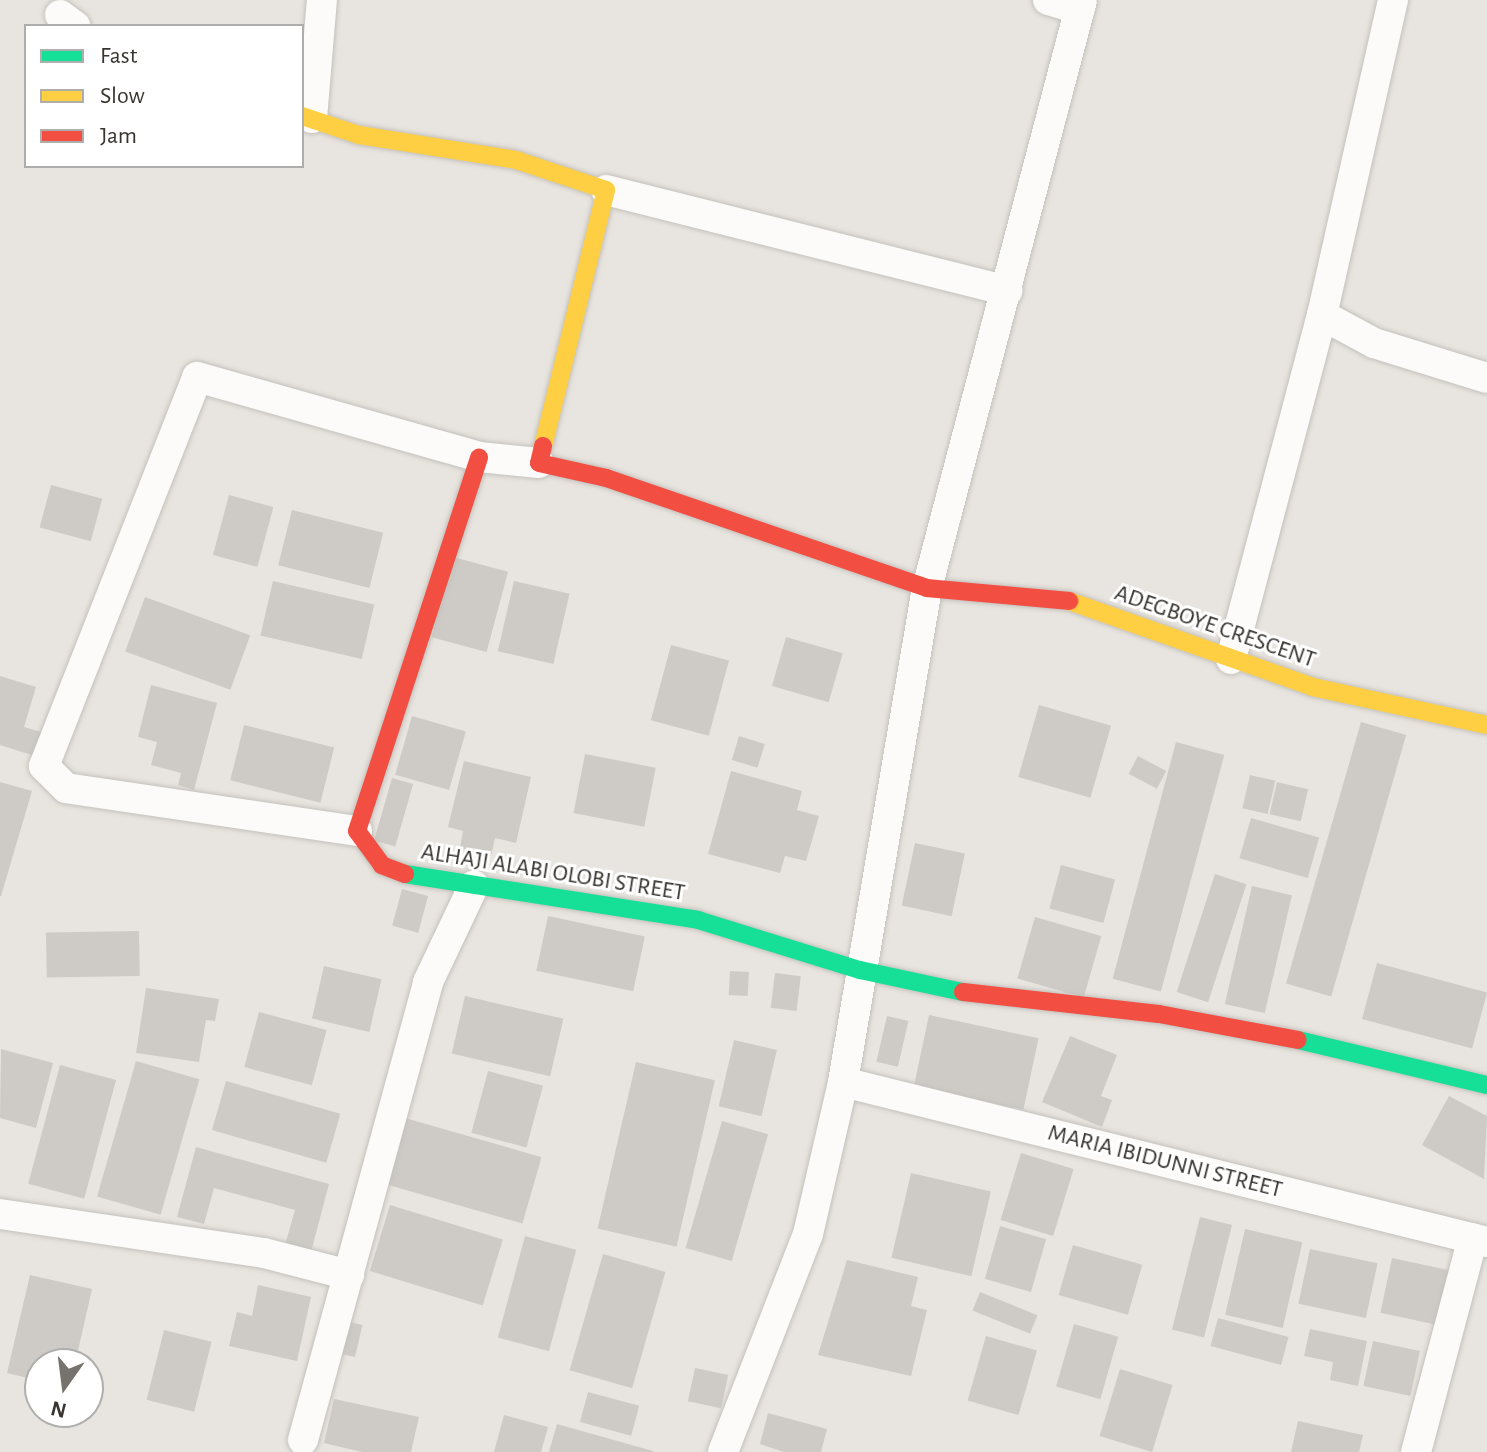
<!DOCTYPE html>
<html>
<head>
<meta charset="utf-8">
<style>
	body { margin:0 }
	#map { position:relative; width:1487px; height:1452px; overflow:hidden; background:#e8e4df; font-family:"Alegreya Sans",sans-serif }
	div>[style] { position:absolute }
	.building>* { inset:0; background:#cecbc7; transform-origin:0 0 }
	.roads { filter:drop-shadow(0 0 2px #c4c1bc) drop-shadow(0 0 2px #c4c1bc) }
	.street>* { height:30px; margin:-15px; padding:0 15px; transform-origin:15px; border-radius:15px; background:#fcfbfa }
	.fast>* { height:18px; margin:-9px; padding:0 9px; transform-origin:9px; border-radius:9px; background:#16e098 }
	.slow>* { height:18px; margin:-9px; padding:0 9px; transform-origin:9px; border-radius:9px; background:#ffcf43 }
	.jam>* { height:18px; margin:-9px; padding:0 9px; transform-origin:9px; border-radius:9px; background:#f24e42 }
	span { translate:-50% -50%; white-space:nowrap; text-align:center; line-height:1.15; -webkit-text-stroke:6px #fff; paint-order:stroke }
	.street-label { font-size:24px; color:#383531 }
	.legend { position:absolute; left:24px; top:24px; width:280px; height:144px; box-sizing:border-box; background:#fff; border:2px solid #afaead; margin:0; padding:10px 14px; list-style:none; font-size:24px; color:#383531 }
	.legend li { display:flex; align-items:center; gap:16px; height:40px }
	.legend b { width:40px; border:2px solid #afaead }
	.north { position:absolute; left:24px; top:1348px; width:80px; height:80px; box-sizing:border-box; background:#fff; border:2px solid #afaead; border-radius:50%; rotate:194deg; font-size:22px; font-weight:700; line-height:32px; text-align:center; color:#383531 }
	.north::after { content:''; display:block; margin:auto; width:28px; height:36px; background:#76726e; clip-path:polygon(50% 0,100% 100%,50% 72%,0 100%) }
</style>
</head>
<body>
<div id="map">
	<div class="building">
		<i style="left:51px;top:485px;width:53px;height:44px;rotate:15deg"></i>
		<i style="left:229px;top:495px;width:46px;height:62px;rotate:15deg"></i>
		<i style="left:292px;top:510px;width:94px;height:57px;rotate:14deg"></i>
		<i style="left:453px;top:557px;width:57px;height:83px;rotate:15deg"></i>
		<i style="left:273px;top:581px;width:104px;height:56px;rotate:13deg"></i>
		<i style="left:514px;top:581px;width:57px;height:72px;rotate:13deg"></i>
		<i style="left:145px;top:597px;width:112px;height:58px;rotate:20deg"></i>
		<i style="left:786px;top:637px;width:59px;height:51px;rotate:16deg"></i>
		<i style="left:671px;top:645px;width:60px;height:78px;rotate:15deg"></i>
		<i style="clip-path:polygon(0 676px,36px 687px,24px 727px,45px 733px,38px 757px,0 745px)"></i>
		<i style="clip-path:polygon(151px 685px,217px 703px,194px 790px,178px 785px,181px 773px,151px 765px,157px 742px,138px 737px)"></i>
		<i style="left:1039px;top:705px;width:75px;height:75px;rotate:16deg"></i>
		<i style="left:412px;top:716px;width:56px;height:61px;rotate:16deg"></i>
		<i style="left:1361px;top:722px;width:47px;height:272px;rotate:16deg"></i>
		<i style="left:244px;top:725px;width:93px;height:57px;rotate:14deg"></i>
		<i style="left:739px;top:736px;width:27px;height:25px;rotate:17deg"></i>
		<i style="left:1176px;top:742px;width:50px;height:245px;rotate:15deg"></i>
		<i style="left:585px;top:754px;width:72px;height:60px;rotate:11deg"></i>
		<i style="left:1138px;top:756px;width:32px;height:20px;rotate:28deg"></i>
		<i style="clip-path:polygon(464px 761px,531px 777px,516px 843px,495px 838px,491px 856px,460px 848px,463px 831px,448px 827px)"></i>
		<i style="clip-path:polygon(731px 771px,802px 791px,797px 810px,819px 816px,806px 861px,785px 856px,780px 873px,708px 854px)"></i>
		<i style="left:1250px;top:775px;width:26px;height:34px;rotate:13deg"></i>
		<i style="left:392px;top:778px;width:22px;height:65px;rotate:16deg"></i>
		<i style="clip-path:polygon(0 782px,32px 791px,1px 896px,0 896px)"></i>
		<i style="left:1277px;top:782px;width:32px;height:33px;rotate:13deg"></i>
		<i style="left:1251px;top:818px;width:71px;height:42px;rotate:16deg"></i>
		<i style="left:915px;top:843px;width:51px;height:64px;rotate:12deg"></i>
		<i style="left:1061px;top:865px;width:56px;height:45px;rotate:15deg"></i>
		<i style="left:1215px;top:874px;width:33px;height:124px;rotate:18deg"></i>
		<i style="left:1252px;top:886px;width:41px;height:121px;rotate:13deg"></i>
		<i style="left:402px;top:889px;width:27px;height:38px;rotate:15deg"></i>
		<i style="left:548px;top:916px;width:99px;height:56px;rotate:12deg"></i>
		<i style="left:1035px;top:917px;width:69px;height:64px;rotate:16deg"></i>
		<i style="left:139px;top:931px;width:45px;height:93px;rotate:89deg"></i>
		<i style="left:1377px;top:963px;width:114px;height:58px;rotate:15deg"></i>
		<i style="left:324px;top:966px;width:59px;height:54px;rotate:13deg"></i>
		<i style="left:730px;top:971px;width:19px;height:24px;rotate:3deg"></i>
		<i style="left:775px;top:973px;width:26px;height:35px;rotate:7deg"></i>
		<i style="clip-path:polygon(146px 988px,219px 999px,215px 1021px,206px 1020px,199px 1062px,136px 1053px)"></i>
		<i style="left:465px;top:996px;width:101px;height:59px;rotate:13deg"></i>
		<i style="left:259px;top:1012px;width:70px;height:57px;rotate:15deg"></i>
		<i style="left:929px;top:1015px;width:112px;height:73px;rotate:12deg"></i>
		<i style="left:887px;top:1016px;width:22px;height:47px;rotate:13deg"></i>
		<i style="clip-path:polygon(1070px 1036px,1117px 1055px,1101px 1096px,1112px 1100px,1102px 1127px,1042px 1102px)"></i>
		<i style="left:734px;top:1040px;width:44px;height:68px;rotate:13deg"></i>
		<i style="clip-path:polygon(1px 1049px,53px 1063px,36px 1128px,0 1118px)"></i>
		<i style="left:136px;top:1061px;width:66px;height:141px;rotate:16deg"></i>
		<i style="left:636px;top:1062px;width:81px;height:171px;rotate:13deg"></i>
		<i style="left:60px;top:1065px;width:58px;height:123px;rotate:15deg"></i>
		<i style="left:488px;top:1071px;width:57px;height:64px;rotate:15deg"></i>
		<i style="left:226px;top:1081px;width:119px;height:51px;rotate:16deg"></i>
		<i style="clip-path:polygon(1449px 1096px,1487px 1116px,1484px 1179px,1422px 1145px)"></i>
		<i style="left:405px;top:1118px;width:142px;height:69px;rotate:16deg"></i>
		<i style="left:722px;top:1121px;width:48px;height:132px;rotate:16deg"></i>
		<i style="clip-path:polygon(196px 1147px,329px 1184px,311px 1252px,285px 1245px,295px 1210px,214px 1188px,204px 1224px,177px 1217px)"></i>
		<i style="left:1021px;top:1153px;width:55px;height:70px;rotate:17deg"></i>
		<i style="left:911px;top:1173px;width:82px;height:87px;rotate:13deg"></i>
		<i style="left:390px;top:1205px;width:118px;height:69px;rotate:17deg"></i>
		<i style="left:1200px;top:1217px;width:33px;height:116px;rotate:14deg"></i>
		<i style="left:1000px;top:1226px;width:48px;height:55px;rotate:16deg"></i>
		<i style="left:1245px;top:1229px;width:59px;height:88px;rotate:13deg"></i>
		<i style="left:525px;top:1236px;width:53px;height:105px;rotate:15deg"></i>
		<i style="left:1073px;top:1245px;width:72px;height:52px;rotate:16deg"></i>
		<i style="left:1310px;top:1249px;width:69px;height:56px;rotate:12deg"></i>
		<i style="left:603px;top:1254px;width:65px;height:121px;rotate:16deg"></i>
		<i style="left:1392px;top:1258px;width:67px;height:56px;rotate:12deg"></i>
		<i style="clip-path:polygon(847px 1260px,918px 1277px,911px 1306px,927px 1310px,911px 1376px,818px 1355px)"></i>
		<i style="clip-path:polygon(30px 1275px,92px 1289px,75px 1364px,40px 1364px,40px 1381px,7px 1373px)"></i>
		<i style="clip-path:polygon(258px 1285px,311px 1297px,297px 1361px,229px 1346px,237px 1312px,252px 1316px)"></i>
		<i style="left:980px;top:1292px;width:62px;height:20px;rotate:22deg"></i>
		<i style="left:1218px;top:1318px;width:73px;height:29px;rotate:15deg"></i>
		<i style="left:341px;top:1320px;width:22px;height:33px;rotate:13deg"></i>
		<i style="left:1074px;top:1324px;width:46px;height:65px;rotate:16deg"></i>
		<i style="clip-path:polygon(1310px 1329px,1367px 1341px,1358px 1386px,1330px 1380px,1333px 1362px,1304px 1356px)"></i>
		<i style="left:164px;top:1330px;width:49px;height:72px;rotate:14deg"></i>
		<i style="left:986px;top:1336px;width:53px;height:67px;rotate:16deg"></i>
		<i style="left:1373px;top:1341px;width:48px;height:46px;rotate:12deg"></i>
		<i style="left:695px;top:1368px;width:34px;height:34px;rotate:12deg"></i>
		<i style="left:1120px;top:1369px;width:55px;height:70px;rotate:17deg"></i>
		<i style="left:588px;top:1392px;width:53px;height:31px;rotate:15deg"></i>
		<i style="clip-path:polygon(334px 1399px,419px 1417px,411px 1452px,362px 1452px,324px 1443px)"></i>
		<i style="clip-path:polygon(768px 1413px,827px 1429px,821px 1452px,784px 1452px,760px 1444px)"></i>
		<i style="clip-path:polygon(504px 1415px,548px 1427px,541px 1452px,494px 1452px)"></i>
		<i style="clip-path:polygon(1298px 1421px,1363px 1435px,1359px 1452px,1291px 1452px)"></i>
		<i style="clip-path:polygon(557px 1424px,653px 1451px,653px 1452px,549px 1452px)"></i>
	</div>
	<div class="roads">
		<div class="street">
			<i style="left:1048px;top:0;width:33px;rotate:16deg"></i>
			<i style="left:1393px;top:0;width:323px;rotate:102.7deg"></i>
			<i style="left:1322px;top:315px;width:59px;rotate:28.3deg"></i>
			<i style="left:1374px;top:343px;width:118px;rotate:17.2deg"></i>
			<i style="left:60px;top:15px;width:19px;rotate:36deg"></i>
			<i style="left:312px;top:118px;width:118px;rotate:-85.2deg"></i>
			<i style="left:606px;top:190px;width:414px;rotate:14.1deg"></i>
			<i style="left:1231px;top:659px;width:356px;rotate:-75.2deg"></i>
			<i style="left:357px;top:831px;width:294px;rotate:-171.6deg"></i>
			<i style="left:66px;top:788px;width:31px;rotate:-135deg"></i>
			<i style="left:44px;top:766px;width:418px;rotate:-68.5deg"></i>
			<i style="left:197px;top:377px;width:293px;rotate:15.8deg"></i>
			<i style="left:479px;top:457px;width:60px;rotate:5.7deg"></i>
			<i style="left:843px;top:1082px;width:664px;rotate:13.95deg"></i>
			<i style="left:0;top:1214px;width:267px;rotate:8.4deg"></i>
			<i style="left:264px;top:1253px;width:88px;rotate:14.5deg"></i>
			<i style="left:303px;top:1440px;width:475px;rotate:-74.7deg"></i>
			<i style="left:428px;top:982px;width:107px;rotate:-64.6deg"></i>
			<i style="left:723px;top:1452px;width:234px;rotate:-68.7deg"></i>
			<i style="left:808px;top:1234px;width:156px;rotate:-77deg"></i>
			<i style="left:843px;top:1082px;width:501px;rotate:-80.35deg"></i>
			<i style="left:927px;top:588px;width:608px;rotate:-75.23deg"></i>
			<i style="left:1416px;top:1452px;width:221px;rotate:-75.1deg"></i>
		</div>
		<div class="fast">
			<i style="left:405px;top:874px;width:297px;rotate:8.9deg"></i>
			<i style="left:698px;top:920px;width:170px;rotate:17.2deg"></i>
			<i style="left:860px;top:970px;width:105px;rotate:12.1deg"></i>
			<i style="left:1298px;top:1040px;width:194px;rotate:13.4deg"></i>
		</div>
		<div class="slow">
			<i style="left:302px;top:116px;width:60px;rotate:18.4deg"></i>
			<i style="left:359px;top:135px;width:159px;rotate:9deg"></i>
			<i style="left:516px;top:160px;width:95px;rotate:18.4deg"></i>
			<i style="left:606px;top:190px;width:264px;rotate:103.8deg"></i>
			<i style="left:1069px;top:601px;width:259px;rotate:19.4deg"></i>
			<i style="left:1313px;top:687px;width:178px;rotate:12.3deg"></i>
		</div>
		<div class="jam">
			<i style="left:543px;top:446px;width:17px;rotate:103deg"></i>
			<i style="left:539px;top:463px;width:69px;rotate:12.6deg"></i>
			<i style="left:606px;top:478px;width:339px;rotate:18.9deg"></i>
			<i style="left:927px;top:588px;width:143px;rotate:5.2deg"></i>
			<i style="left:405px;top:874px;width:25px;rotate:-159deg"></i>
			<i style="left:382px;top:865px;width:42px;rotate:-126.3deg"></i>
			<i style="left:357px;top:831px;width:393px;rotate:-71.9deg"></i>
			<i style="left:963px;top:992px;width:197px;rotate:6.4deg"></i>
			<i style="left:1159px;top:1014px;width:141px;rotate:10.6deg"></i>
		</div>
	</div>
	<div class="street-label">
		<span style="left:1215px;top:627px;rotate:19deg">ADEGBOYE CRESCENT</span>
		<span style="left:553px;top:873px;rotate:9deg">ALHAJI ALABI OLOBI STREET</span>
		<span style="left:1165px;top:1162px;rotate:14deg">MARIA IBIDUNNI STREET</span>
	</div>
	<ul class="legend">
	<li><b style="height:10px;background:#16e098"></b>Fast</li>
	<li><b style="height:10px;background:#ffcf43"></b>Slow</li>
	<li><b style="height:10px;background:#f24e42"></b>Jam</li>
	</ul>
	<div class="north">N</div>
</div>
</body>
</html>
